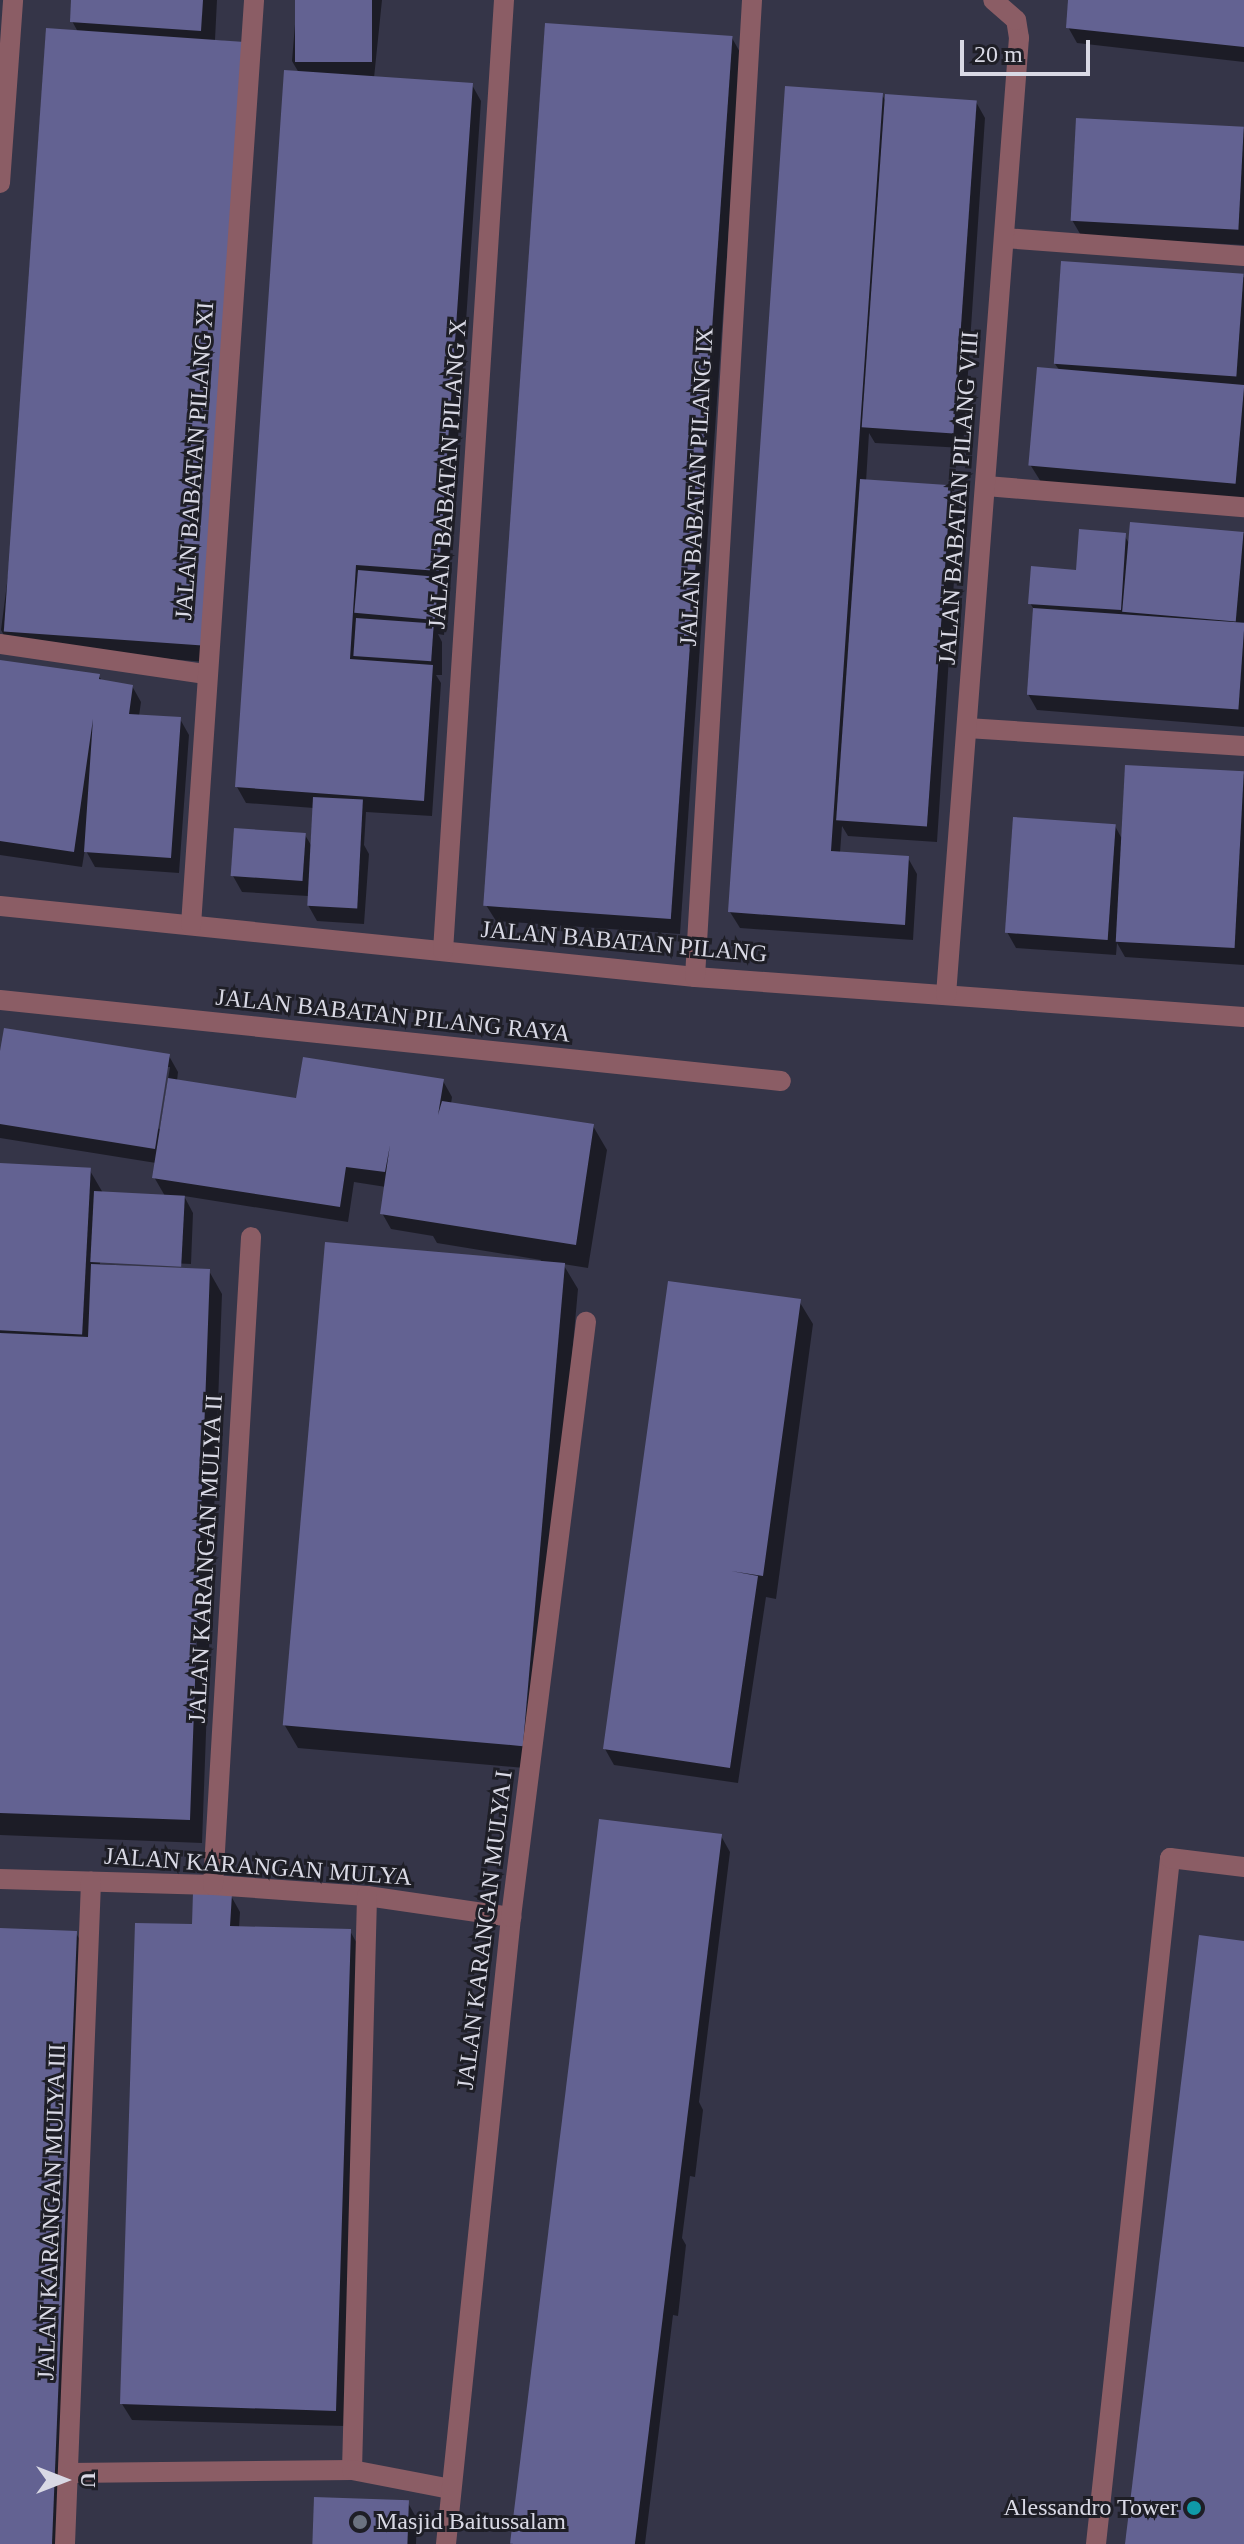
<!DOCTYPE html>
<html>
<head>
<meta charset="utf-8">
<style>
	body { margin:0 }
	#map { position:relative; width:1244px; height:2544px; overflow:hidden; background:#353548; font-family:Georgia,serif }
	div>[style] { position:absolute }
	.shadow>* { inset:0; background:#0007 }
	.building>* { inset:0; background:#636292; transform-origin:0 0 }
	.service>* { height:20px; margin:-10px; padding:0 10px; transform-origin:10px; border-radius:10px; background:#8b5d65 }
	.minor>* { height:20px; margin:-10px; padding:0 10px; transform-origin:10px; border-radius:10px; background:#8b5d65 }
	.dots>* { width:22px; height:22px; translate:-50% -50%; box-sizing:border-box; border:4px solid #1e1e26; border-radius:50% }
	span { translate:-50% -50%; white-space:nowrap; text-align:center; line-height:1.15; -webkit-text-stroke:6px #1e1e26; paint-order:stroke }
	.street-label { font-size:24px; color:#d9d9e5 }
	.poi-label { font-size:24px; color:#d9d9e5 }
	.right { translate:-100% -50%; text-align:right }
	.left { translate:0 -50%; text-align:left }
	.north { position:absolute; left:24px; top:2440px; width:80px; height:80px; -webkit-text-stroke:6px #1e1e26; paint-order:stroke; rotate:90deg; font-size:22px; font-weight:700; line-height:32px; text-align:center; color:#d9d9e5 }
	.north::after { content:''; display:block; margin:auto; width:28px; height:36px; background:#d9d9e5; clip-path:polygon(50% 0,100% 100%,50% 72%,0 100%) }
	.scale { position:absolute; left:960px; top:40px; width:130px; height:36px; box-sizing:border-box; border:4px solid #d9d9e5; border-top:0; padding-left:10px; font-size:24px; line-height:28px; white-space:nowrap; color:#d9d9e5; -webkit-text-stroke:6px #1e1e26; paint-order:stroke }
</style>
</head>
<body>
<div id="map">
	<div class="shadow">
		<i style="clip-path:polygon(73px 0,217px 0,215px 40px,244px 43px,206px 662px,10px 646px,1px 630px,78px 32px,72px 21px)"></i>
		<i style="clip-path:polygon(297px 0,382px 0,374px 78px,472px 85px,481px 101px,448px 586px,442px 586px,448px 595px,444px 635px,438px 634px,442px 642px,442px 675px,436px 675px,441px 683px,432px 816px,366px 812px,364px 845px,369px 854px,364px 924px,317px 921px,308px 905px,308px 896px,242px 892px,233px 876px,305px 835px,311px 845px,314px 808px,246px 803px,237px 787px,299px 73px,292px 61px)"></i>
		<i style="clip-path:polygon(1070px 0,1244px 0,1244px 62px,1077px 43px,1068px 27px)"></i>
		<i style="clip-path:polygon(732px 38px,741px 54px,680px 934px,496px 921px,486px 905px)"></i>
		<i style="clip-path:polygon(882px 95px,887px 103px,976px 102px,985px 118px,963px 448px,875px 443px,869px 433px,866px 482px,950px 488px,959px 504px,937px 842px,848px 836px,842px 826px,840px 853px,908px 858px,917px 874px,913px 940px,740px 928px,730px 912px)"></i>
		<i style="clip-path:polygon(1244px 129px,1244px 245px,1168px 241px,1086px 244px,1072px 220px)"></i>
		<i style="clip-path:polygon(1244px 277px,1244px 499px,1041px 482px,1031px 466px,1060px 371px,1055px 364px)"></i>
		<i style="clip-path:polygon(1244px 533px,1244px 727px,1037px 710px,1028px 694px,1035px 611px,1030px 603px,1078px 572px,1124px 535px,1130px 545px)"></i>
		<i style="clip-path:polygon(0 661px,99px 676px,102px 681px,132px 686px,141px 702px,139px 716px,180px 719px,189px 735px,179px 873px,95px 867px,85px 849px,82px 867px,0 855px)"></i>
		<i style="clip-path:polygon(1244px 774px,1244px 965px,1125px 957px,1117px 943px,1116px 955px,1016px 948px,1007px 932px,1115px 826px,1122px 839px)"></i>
		<i style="clip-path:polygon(evenodd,169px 1056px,178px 1072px,177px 1081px,298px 1100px,443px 1081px,452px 1097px,451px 1104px,593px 1126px,607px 1150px,588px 1268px,563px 1264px,578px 1289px,535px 1769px,298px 1748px,284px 1724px,541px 1260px,437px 1243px,433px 1236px,391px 1229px,382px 1213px,386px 1187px,354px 1182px,348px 1222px,184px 1196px,193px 1213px,191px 1264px,100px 1260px,100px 1264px,209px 1271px,222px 1294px,202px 1843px,0 1835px,0 1165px,89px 1169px,103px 1193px,165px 1196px,154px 1177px,156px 1163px,0 1138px,0 1064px,169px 1056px,166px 1067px,170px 1067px,160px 1129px,156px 1128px,166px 1067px)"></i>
		<i style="clip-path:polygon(799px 1301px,813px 1324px,776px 1599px,766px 1597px,738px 1783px,614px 1765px,605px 1749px)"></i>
		<i style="clip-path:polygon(721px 1836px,730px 1852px,699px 2102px,703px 2110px,695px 2177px,690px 2176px,682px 2238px,686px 2245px,678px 2316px,673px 2315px,645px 2544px,512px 2544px)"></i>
		<i style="clip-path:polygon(231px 1896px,240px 1912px,239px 1928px,350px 1931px,359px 1947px,344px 2426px,132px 2420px,122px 2404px,194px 1926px)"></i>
		<i style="clip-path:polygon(0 1930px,76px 1933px,85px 1949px,60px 2544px,0 2544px)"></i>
		<i style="clip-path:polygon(408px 2503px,417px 2519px,416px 2544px,314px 2544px)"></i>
	</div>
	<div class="building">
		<i style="clip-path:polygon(71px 0,203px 0,201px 31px,70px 22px)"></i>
		<i style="left:295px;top:0;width:77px;height:62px"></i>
		<i style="clip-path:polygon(1068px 0,1244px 0,1244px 47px,1066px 28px)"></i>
		<i style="left:545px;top:23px;width:188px;height:885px;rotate:4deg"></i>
		<i style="left:46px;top:28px;width:199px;height:605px;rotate:4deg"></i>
		<i style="clip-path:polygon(284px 70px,473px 83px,439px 571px,356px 565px,350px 659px,433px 665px,424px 801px,235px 787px)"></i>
		<i style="clip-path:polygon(785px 86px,883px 93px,831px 851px,909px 856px,905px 925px,728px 912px)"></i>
		<i style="left:885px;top:94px;width:92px;height:334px;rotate:4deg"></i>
		<i style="left:1076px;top:118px;width:168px;height:103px;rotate:3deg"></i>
		<i style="left:1061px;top:261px;width:183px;height:103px;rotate:4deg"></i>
		<i style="left:1037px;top:367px;width:208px;height:99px;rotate:5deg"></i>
		<i style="left:860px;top:479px;width:91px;height:342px;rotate:4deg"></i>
		<i style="left:1130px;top:522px;width:114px;height:90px;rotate:5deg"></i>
		<i style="clip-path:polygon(1079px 529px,1126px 533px,1121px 610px,1028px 604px,1031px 566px,1076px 570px)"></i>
		<i style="left:358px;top:570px;width:81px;height:43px;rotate:5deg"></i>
		<i style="left:1033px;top:608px;width:212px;height:87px;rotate:4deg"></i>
		<i style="left:356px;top:618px;width:78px;height:38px;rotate:4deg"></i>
		<i style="clip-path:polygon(0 660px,100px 674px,99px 679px,133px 685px,129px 714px,181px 717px,171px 858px,84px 852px,93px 719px,74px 852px,0 841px)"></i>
		<i style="left:1125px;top:765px;width:119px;height:177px;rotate:3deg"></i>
		<i style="left:313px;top:797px;width:50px;height:109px;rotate:3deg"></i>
		<i style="left:1013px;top:817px;width:103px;height:116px;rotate:4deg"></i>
		<i style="left:234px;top:828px;width:72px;height:48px;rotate:4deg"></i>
		<i style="clip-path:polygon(4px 1028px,170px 1054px,155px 1149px,0 1124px,0 1051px)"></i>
		<i style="clip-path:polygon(303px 1057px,444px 1079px,438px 1115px,442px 1101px,594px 1124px,576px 1245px,380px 1214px,390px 1145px,385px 1172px,346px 1167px,340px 1207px,152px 1178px,168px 1078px,296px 1098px)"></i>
		<i style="left:0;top:1163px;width:91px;height:167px;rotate:3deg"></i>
		<i style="left:94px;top:1191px;width:91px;height:71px;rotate:3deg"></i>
		<i style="left:325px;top:1242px;width:241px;height:485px;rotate:5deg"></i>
		<i style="clip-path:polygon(91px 1264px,210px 1269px,190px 1820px,0 1813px,0 1333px,88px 1337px)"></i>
		<i style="clip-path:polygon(668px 1281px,801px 1299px,763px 1576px,731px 1571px,758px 1576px,730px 1768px,603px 1749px)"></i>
		<i style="left:599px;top:1819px;width:124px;height:730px;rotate:7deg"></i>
		<i style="clip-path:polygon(193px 1892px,232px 1894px,230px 1926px,351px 1929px,336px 2411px,120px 2404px,135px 1923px,192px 1924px)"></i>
		<i style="clip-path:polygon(0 1928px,77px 1931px,52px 2544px,0 2544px)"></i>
		<i style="clip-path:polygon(1199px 1935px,1244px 1941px,1244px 2544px,1125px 2544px)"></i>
		<i style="left:314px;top:2497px;width:95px;height:47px;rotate:2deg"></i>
	</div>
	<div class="service">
		<i style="left:1096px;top:2544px;width:690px;rotate:-83.84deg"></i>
		<i style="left:1170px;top:1858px;width:75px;rotate:6.9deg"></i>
	</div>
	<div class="minor">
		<i style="left:0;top:183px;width:183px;rotate:-85.9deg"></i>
		<i style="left:1004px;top:238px;width:241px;rotate:4.3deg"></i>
		<i style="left:986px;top:486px;width:259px;rotate:4.7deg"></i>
		<i style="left:0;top:644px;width:208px;rotate:8.3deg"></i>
		<i style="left:967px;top:728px;width:278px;rotate:3.7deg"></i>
		<i style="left:0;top:906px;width:699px;rotate:5.83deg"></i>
		<i style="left:695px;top:977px;width:550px;rotate:4.17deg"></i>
		<i style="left:191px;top:925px;width:927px;rotate:-86.1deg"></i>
		<i style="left:443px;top:951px;width:953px;rotate:-86.33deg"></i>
		<i style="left:695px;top:977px;width:979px;rotate:-86.66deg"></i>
		<i style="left:946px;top:995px;width:960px;rotate:-85.64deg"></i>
		<i style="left:1019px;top:38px;width:18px;rotate:-99deg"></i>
		<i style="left:1016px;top:20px;width:30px;rotate:-139deg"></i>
		<i style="left:0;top:1000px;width:785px;rotate:5.92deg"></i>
		<i style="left:0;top:1879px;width:213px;rotate:1.6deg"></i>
		<i style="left:213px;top:1885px;width:154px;rotate:4.1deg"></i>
		<i style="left:367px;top:1896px;width:146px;rotate:8.3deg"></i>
		<i style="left:213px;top:1885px;width:649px;rotate:-86.64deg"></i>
		<i style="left:352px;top:2470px;width:574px;rotate:-88.5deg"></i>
		<i style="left:68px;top:2473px;width:284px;rotate:-0.6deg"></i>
		<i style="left:352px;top:2470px;width:101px;rotate:10.9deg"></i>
		<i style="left:65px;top:2544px;width:663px;rotate:-87.75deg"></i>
		<i style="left:446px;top:2544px;width:630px;rotate:-84.08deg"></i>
		<i style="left:511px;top:1917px;width:600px;rotate:-82.82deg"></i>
	</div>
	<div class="dots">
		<i style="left:1194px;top:2508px;background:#0f9aa8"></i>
		<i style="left:360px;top:2522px;background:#6b7280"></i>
	</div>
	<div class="street-label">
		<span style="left:195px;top:461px;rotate:-86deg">JALAN BABATAN PILANG XI</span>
		<span style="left:448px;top:474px;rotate:-86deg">JALAN BABATAN PILANG X</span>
		<span style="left:697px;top:487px;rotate:-87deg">JALAN BABATAN PILANG IX</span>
		<span style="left:959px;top:498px;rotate:-86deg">JALAN BABATAN PILANG VIII</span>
		<span style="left:624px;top:942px;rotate:5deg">JALAN BABATAN PILANG</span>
		<span style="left:393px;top:1016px;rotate:6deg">JALAN BABATAN PILANG RAYA</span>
		<span style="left:206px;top:1559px;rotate:-87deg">JALAN KARANGAN MULYA II</span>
		<span style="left:258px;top:1867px;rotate:4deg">JALAN KARANGAN MULYA</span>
		<span style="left:485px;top:1930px;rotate:-83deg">JALAN KARANGAN MULYA I</span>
		<span style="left:52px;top:2212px;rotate:-88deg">JALAN KARANGAN MULYA III</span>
	</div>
	<div class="poi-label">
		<span class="right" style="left:1178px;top:2508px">Alessandro Tower</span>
		<span class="left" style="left:376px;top:2522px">Masjid Baitussalam</span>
	</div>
	<div class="north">U</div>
	<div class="scale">20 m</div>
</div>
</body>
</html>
